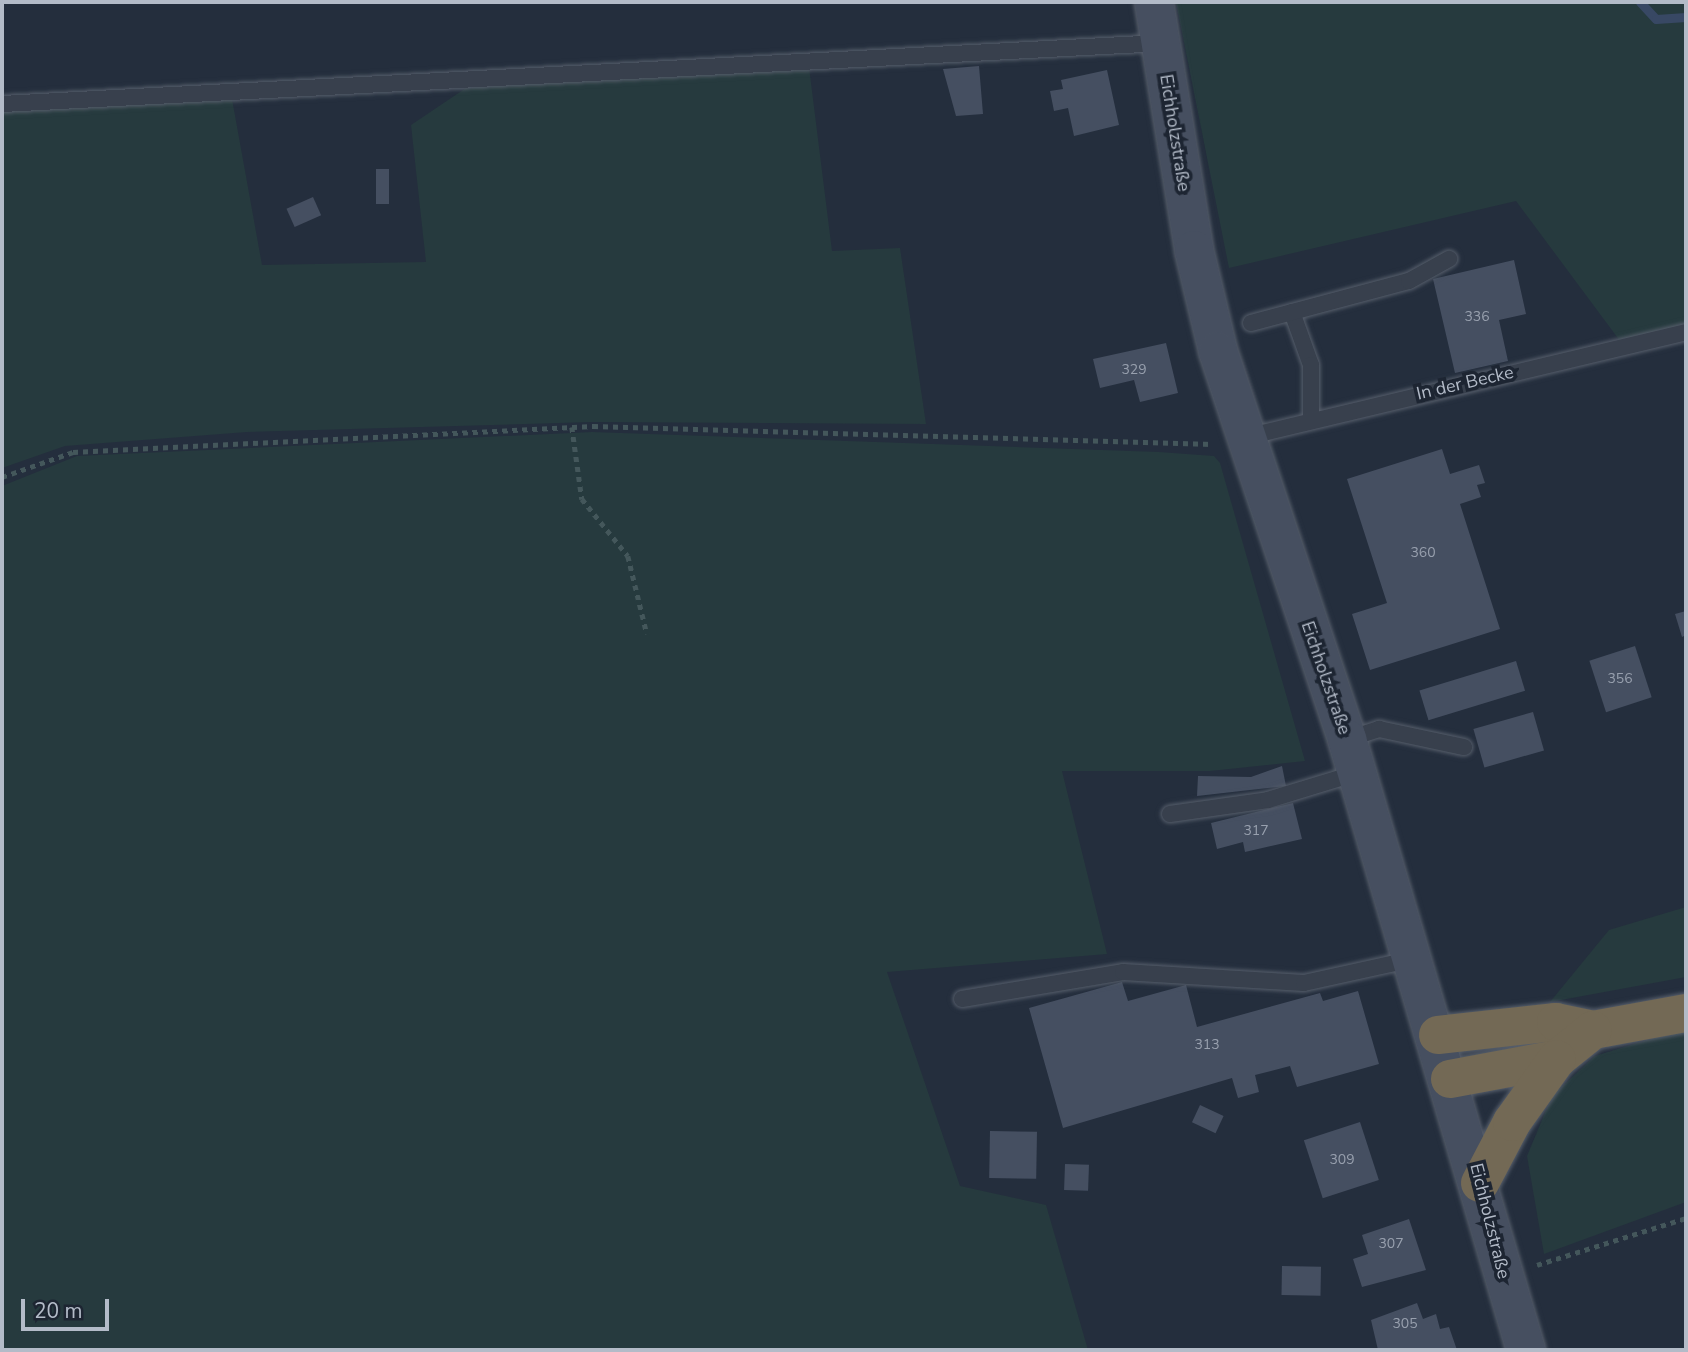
<!DOCTYPE html>
<html>
<head>
<meta charset="utf-8">
<style>
	body { margin:0 }
	#map { position:relative; width:1688px; height:1352px; overflow:hidden; background:#242e3d; font-family:"Nunito Sans",sans-serif }
	div>[style] { position:absolute }
	.green>* { inset:0; background:#263a3e }
	.stream>* { height:9px; margin:-4.5px; padding:0 4.5px; transform-origin:4.5px; border-radius:4.5px; background:#384864 }
	.building>* { inset:0; background:#454f61; transform-origin:0 0 }
	.path>* { height:4.5px; margin-top:-2.25px; transform-origin:0; background:repeating-linear-gradient(90deg,#44575b 0 5px,transparent 0 10px) }
	.roads { filter:drop-shadow(0 0 2px #565e6b) drop-shadow(0 0 2px #565e6b) }
	.lane>* { height:16px; margin:-8px; padding:0 8px; transform-origin:8px; border-radius:8px; background:#38404d }
	.secondary>* { height:38px; margin:-19px; padding:0 19px; transform-origin:19px; border-radius:19px; background:#464f60 }
	.highway>* { height:38px; margin:-19px; padding:0 19px; transform-origin:19px; border-radius:19px; background:#736955 }
	span { translate:-50% -50%; white-space:nowrap; text-align:center; line-height:1.15; -webkit-text-stroke:7px #1d2532; paint-order:stroke }
	.number-label { font-size:14px; color:#98a0ae }
	.number-label span { -webkit-text-stroke-width:0 }
	.street-label { font-size:18px; color:#b3bbc8 }
	.frame { position:absolute; inset:0; border:4px solid #b3bbc8; pointer-events:none }
	.scale { position:absolute; left:21px; top:1299px; width:88px; height:32px; box-sizing:border-box; border:4px solid #b3bbc8; border-top:0; padding-left:9px; font-size:21px; line-height:24px; white-space:nowrap; color:#b3bbc8; -webkit-text-stroke:5px #1d2532; paint-order:stroke }
</style>
</head>
<body>
<div id="map">
	<div class="green">
		<i style="clip-path:polygon(1176px 2px,1686px 2px,1686px 327px,1620px 341px,1516px 201px,1229px 268px)"></i>
		<i style="clip-path:polygon(809px 67px,832px 251px,900px 248px,926px 424px,592px 422px,247px 432px,65px 446px,2px 468px,2px 111px,232px 99px,262px 265px,426px 262px,411px 125px,466px 88px)"></i>
		<i style="clip-path:polygon(592px 432px,1159px 452px,1214px 456px,1220px 463px,1305px 761px,1210px 771px,1062px 771px,1107px 954px,887px 972px,960px 1186px,1046px 1205px,1088px 1350px,2px 1350px,2px 486px,77px 456px)"></i>
		<i style="clip-path:polygon(1686px 907px,1686px 977px,1550px 1002px,1609px 930px)"></i>
		<i style="clip-path:polygon(1686px 1028px,1686px 1202px,1544px 1254px,1527px 1156px,1552px 1096px,1595px 1056px)"></i>
	</div>
	<div class="stream">
		<i style="left:1640px;top:2px;width:23px;rotate:47deg"></i>
		<i style="left:1656px;top:19px;width:30px;rotate:-4deg"></i>
	</div>
	<div class="building">
		<i style="clip-path:polygon(979px 66px,983px 114px,956px 116px,943px 69px)"></i>
		<i style="clip-path:polygon(1107px 70px,1119px 125px,1074px 136px,1068px 108px,1054px 111px,1050px 91px,1063px 89px,1061px 80px)"></i>
		<i style="left:376px;top:169px;width:13px;height:35px"></i>
		<i style="left:313px;top:197px;width:20px;height:29px;rotate:66deg"></i>
		<i style="clip-path:polygon(1514px 260px,1526px 314px,1499px 320px,1508px 361px,1455px 373px,1433px 279px)"></i>
		<i style="clip-path:polygon(1166px 343px,1178px 393px,1140px 402px,1134px 380px,1100px 388px,1093px 359px)"></i>
		<i style="clip-path:polygon(1442px 449px,1450px 474px,1479px 465px,1485px 483px,1477px 485px,1481px 497px,1460px 504px,1500px 629px,1370px 670px,1352px 614px,1387px 603px,1347px 479px)"></i>
		<i style="clip-path:polygon(1686px 611px,1686px 635px,1682px 637px,1675px 614px)"></i>
		<i style="left:1635px;top:646px;width:54px;height:48px;rotate:72deg"></i>
		<i style="left:1516px;top:661px;width:31px;height:101px;rotate:73deg"></i>
		<i style="left:1533px;top:712px;width:40px;height:62px;rotate:74deg"></i>
		<i style="clip-path:polygon(1282px 766px,1286px 786px,1197px 796px,1198px 776px,1251px 777px)"></i>
		<i style="clip-path:polygon(1293px 803px,1302px 839px,1245px 852px,1243px 842px,1217px 849px,1211px 823px)"></i>
		<i style="clip-path:polygon(1122px 982px,1128px 1001px,1186px 985px,1197px 1027px,1320px 993px,1323px 1001px,1358px 991px,1379px 1064px,1297px 1087px,1290px 1066px,1255px 1075px,1259px 1092px,1238px 1098px,1232px 1078px,1063px 1128px,1029px 1008px)"></i>
		<i style="left:1200px;top:1105px;width:26px;height:19px;rotate:25deg"></i>
		<i style="left:1360px;top:1122px;width:61px;height:59px;rotate:72deg"></i>
		<i style="left:990px;top:1131px;width:47px;height:47px;rotate:1deg"></i>
		<i style="left:1065px;top:1164px;width:24px;height:26px;rotate:2deg"></i>
		<i style="clip-path:polygon(1409px 1219px,1426px 1270px,1362px 1287px,1353px 1259px,1368px 1254px,1362px 1235px)"></i>
		<i style="left:1282px;top:1266px;width:39px;height:29px;rotate:1deg"></i>
		<i style="clip-path:polygon(1417px 1303px,1423px 1319px,1436px 1314px,1440px 1329px,1449px 1327px,1457px 1350px,1378px 1350px,1371px 1320px)"></i>
	</div>
	<div class="path">
		<i style="left:572px;top:427px;width:73px;rotate:82.1deg"></i>
		<i style="left:582px;top:499px;width:73px;rotate:51.1deg"></i>
		<i style="left:628px;top:556px;width:80px;rotate:76.3deg"></i>
		<i style="left:2px;top:477px;width:75px;rotate:-19.4deg"></i>
		<i style="left:73px;top:452px;width:521px;rotate:-2.86deg"></i>
		<i style="left:593px;top:426px;width:620px;rotate:1.66deg"></i>
		<i style="left:1537px;top:1265px;width:156px;rotate:-17.5deg"></i>
	</div>
	<div class="roads">
		<div class="lane">
			<i style="left:2px;top:104px;width:1161px;rotate:-3.01deg"></i>
			<i style="left:1292px;top:312px;width:56px;rotate:70.3deg"></i>
			<i style="left:1311px;top:365px;width:54px;rotate:90deg"></i>
			<i style="left:1251px;top:323px;width:163px;rotate:-14.9deg"></i>
			<i style="left:1409px;top:281px;width:46px;rotate:-28.8deg"></i>
			<i style="left:1246px;top:437px;width:452px;rotate:-13.4deg"></i>
			<i style="left:1348px;top:739px;width:33px;rotate:-18deg"></i>
			<i style="left:1379px;top:729px;width:87px;rotate:12deg"></i>
			<i style="left:1170px;top:814px;width:99px;rotate:-8.1deg"></i>
			<i style="left:1268px;top:800px;width:93px;rotate:-16.9deg"></i>
			<i style="left:962px;top:999px;width:163px;rotate:-9.5deg"></i>
			<i style="left:1123px;top:972px;width:181px;rotate:3.5deg"></i>
			<i style="left:1304px;top:983px;width:112px;rotate:-12.4deg"></i>
		</div>
		<div class="secondary">
			<i style="left:1154px;top:2px;width:251px;rotate:80.8deg"></i>
			<i style="left:1194px;top:250px;width:104px;rotate:76.6deg"></i>
			<i style="left:1218px;top:351px;width:409px;rotate:71.6deg"></i>
			<i style="left:1347px;top:739px;width:637px;rotate:73.67deg"></i>
		</div>
		<div class="highway">
			<i style="left:1438px;top:1035px;width:119px;rotate:-6.3deg"></i>
			<i style="left:1556px;top:1022px;width:38px;rotate:12deg"></i>
			<i style="left:1593px;top:1030px;width:95px;rotate:-10.4deg"></i>
			<i style="left:1450px;top:1079px;width:109px;rotate:-10.6deg"></i>
			<i style="left:1557px;top:1059px;width:46px;rotate:-38.9deg"></i>
			<i style="left:1480px;top:1183px;width:69px;rotate:-62.3deg"></i>
			<i style="left:1512px;top:1122px;width:77px;rotate:-54.5deg"></i>
		</div>
	</div>
	<div class="number-label">
		<span style="left:1477px;top:317px">336</span>
		<span style="left:1134px;top:370px">329</span>
		<span style="left:1423px;top:553px">360</span>
		<span style="left:1620px;top:679px">356</span>
		<span style="left:1256px;top:831px">317</span>
		<span style="left:1207px;top:1045px">313</span>
		<span style="left:1342px;top:1160px">309</span>
		<span style="left:1391px;top:1244px">307</span>
		<span style="left:1405px;top:1324px">305</span>
	</div>
	<div class="street-label">
		<span style="left:1175px;top:133px;rotate:81deg">Eichholzstraße</span>
		<span style="left:1465px;top:383px;rotate:-13deg">In der Becke</span>
		<span style="left:1326px;top:678px;rotate:71deg">Eichholzstraße</span>
		<span style="left:1490px;top:1221px;rotate:76deg">Eichholzstraße</span>
	</div>
	<div class="frame"></div>
	<div class="scale">20 m</div>
</div>
</body>
</html>
